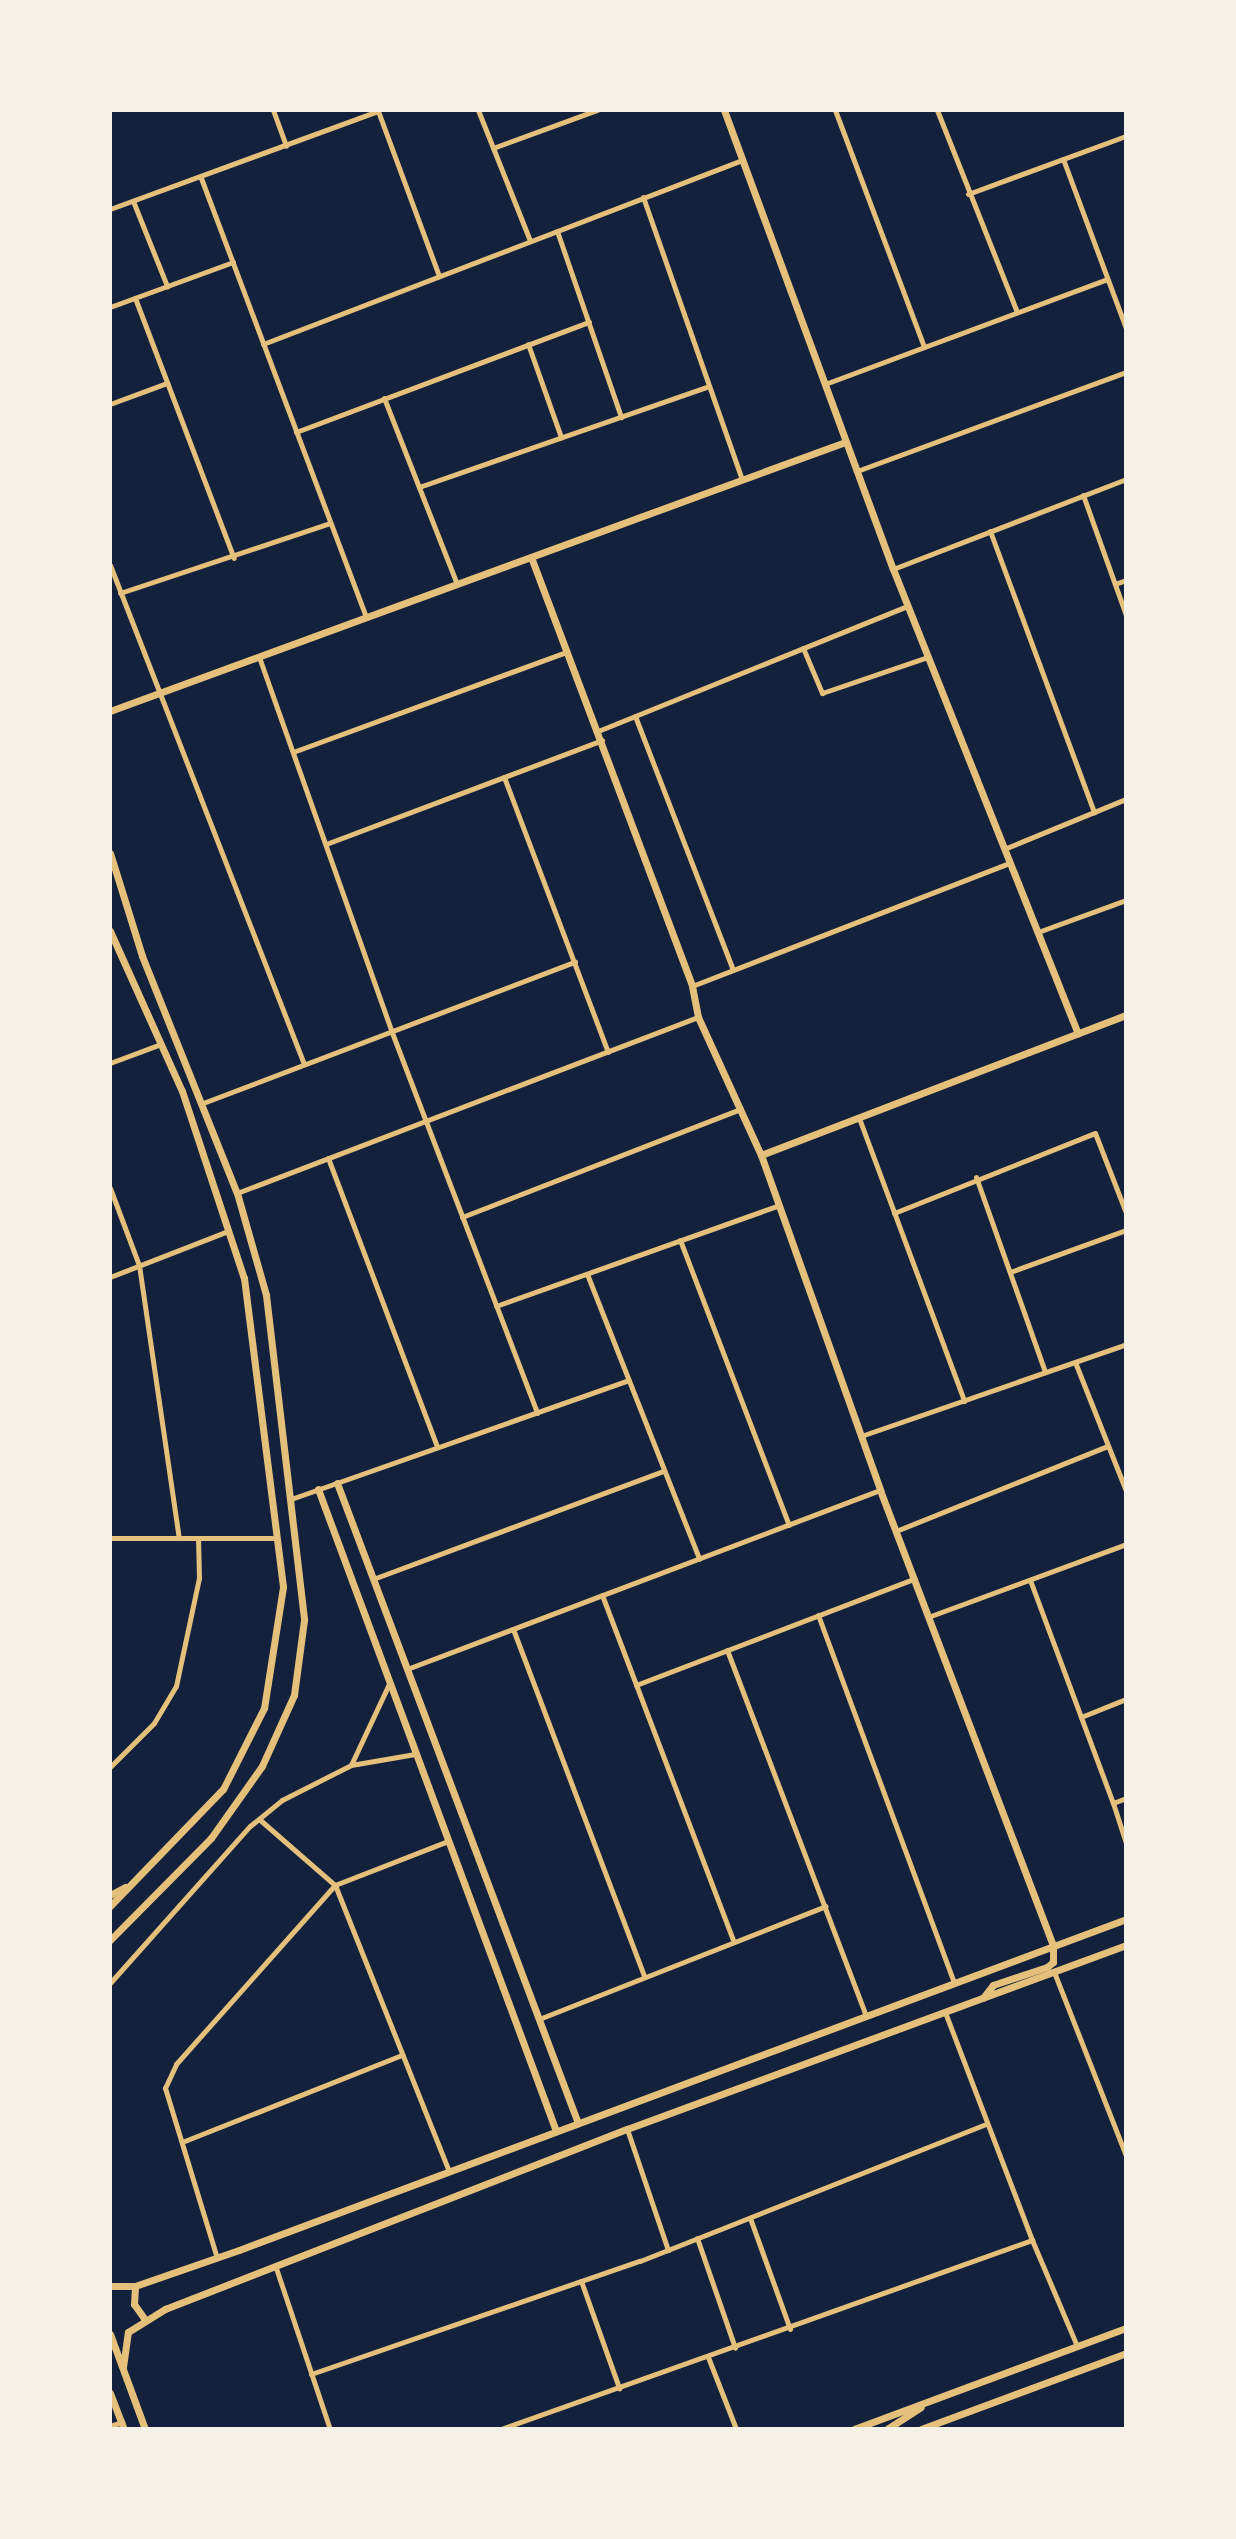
<!DOCTYPE html>
<html>
<head>
<meta charset="utf-8">
<style>
	body { margin:0 }
	#map { position:relative; width:1236px; height:2539px; overflow:hidden; background:#14213d; font-family:Mulish,sans-serif }
	div>[style] { position:absolute }
	.minor>* { height:5px; margin:-2.5px; padding:0 2.5px; transform-origin:2.5px; border-radius:2.5px; background:#e5c07b }
	.tertiary>* { height:7px; margin:-3.5px; padding:0 3.5px; transform-origin:3.5px; border-radius:3.5px; background:#e5c07b }
	.secondary>* { height:7px; margin:-3.5px; padding:0 3.5px; transform-origin:3.5px; border-radius:3.5px; background:#e5c07b }
	span { translate:-50% -50%; white-space:nowrap; text-align:center; line-height:1.15; -webkit-text-stroke:8px #f6f1e7; paint-order:stroke }
	.frame { position:absolute; inset:0; border:112px solid #f6f1e7; pointer-events:none }
</style>
</head>
<body>
<div id="map">
	<div class="minor">
		<i style="left:273px;top:110px;width:38px;rotate:70deg"></i>
		<i style="left:478px;top:110px;width:141px;rotate:68.3deg"></i>
		<i style="left:835px;top:110px;width:253px;rotate:69.4deg"></i>
		<i style="left:937px;top:110px;width:217px;rotate:68.4deg"></i>
		<i style="left:378px;top:111px;width:176px;rotate:69.7deg"></i>
		<i style="left:493px;top:148px;width:111px;rotate:-20.1deg"></i>
		<i style="left:1063px;top:159px;width:180px;rotate:69.6deg"></i>
		<i style="left:201px;top:178px;width:470px;rotate:69.4deg"></i>
		<i style="left:968px;top:194px;width:168px;rotate:-20.2deg"></i>
		<i style="left:643px;top:197px;width:299px;rotate:70.7deg"></i>
		<i style="left:133px;top:201px;width:92px;rotate:68.2deg"></i>
		<i style="left:110px;top:209px;width:285px;rotate:-20.1deg"></i>
		<i style="left:557px;top:231px;width:197px;rotate:71deg"></i>
		<i style="left:135px;top:298px;width:278px;rotate:69.2deg"></i>
		<i style="left:110px;top:307px;width:131px;rotate:-20.1deg"></i>
		<i style="left:263px;top:344px;width:513px;rotate:-21.01deg"></i>
		<i style="left:528px;top:344px;width:99px;rotate:70.5deg"></i>
		<i style="left:825px;top:384px;width:301px;rotate:-20.4deg"></i>
		<i style="left:384px;top:398px;width:200px;rotate:68.6deg"></i>
		<i style="left:110px;top:404px;width:61px;rotate:-20.2deg"></i>
		<i style="left:296px;top:432px;width:313px;rotate:-20.6deg"></i>
		<i style="left:857px;top:471px;width:287px;rotate:-20.2deg"></i>
		<i style="left:419px;top:487px;width:304px;rotate:-19.2deg"></i>
		<i style="left:1083px;top:495px;width:127px;rotate:70.3deg"></i>
		<i style="left:990px;top:531px;width:300px;rotate:69.7deg"></i>
		<i style="left:110px;top:565px;width:535px;rotate:68.76deg"></i>
		<i style="left:893px;top:569px;width:250px;rotate:-21.1deg"></i>
		<i style="left:1115px;top:584px;width:12px;rotate:-20deg"></i>
		<i style="left:120px;top:593px;width:221px;rotate:-18.4deg"></i>
		<i style="left:803px;top:648px;width:49px;rotate:67.1deg"></i>
		<i style="left:822px;top:693px;width:112px;rotate:-18.8deg"></i>
		<i style="left:259px;top:657px;width:396px;rotate:70.5deg"></i>
		<i style="left:391px;top:1030px;width:410px;rotate:69.1deg"></i>
		<i style="left:635px;top:716px;width:272px;rotate:68.9deg"></i>
		<i style="left:598px;top:731px;width:334px;rotate:-22deg"></i>
		<i style="left:293px;top:752px;width:292px;rotate:-20.1deg"></i>
		<i style="left:504px;top:777px;width:294px;rotate:69.3deg"></i>
		<i style="left:326px;top:844px;width:295px;rotate:-20.6deg"></i>
		<i style="left:1004px;top:849px;width:132px;rotate:-22.3deg"></i>
		<i style="left:1038px;top:932px;width:94px;rotate:-20deg"></i>
		<i style="left:692px;top:986px;width:340px;rotate:-21.2deg"></i>
		<i style="left:110px;top:1063px;width:54px;rotate:-20.4deg"></i>
		<i style="left:203px;top:1103px;width:398px;rotate:-20.8deg"></i>
		<i style="left:859px;top:1118px;width:302px;rotate:69.6deg"></i>
		<i style="left:328px;top:1158px;width:309px;rotate:69.3deg"></i>
		<i style="left:976px;top:1177px;width:207px;rotate:70.5deg"></i>
		<i style="left:110px;top:1188px;width:82px;rotate:69.4deg"></i>
		<i style="left:139px;top:1265px;width:276px;rotate:81.7deg"></i>
		<i style="left:237px;top:1193px;width:493px;rotate:-20.9deg"></i>
		<i style="left:894px;top:1213px;width:216px;rotate:-21.7deg"></i>
		<i style="left:1095px;top:1133px;width:86px;rotate:68.8deg"></i>
		<i style="left:462px;top:1217px;width:299px;rotate:-21.2deg"></i>
		<i style="left:680px;top:1240px;width:305px;rotate:69.1deg"></i>
		<i style="left:1010px;top:1272px;width:123px;rotate:-19.9deg"></i>
		<i style="left:587px;top:1274px;width:306px;rotate:68.5deg"></i>
		<i style="left:110px;top:1277px;width:127px;rotate:-21.3deg"></i>
		<i style="left:496px;top:1306px;width:300px;rotate:-19.6deg"></i>
		<i style="left:1075px;top:1362px;width:139px;rotate:68.4deg"></i>
		<i style="left:861px;top:1436px;width:281px;rotate:-19.1deg"></i>
		<i style="left:291px;top:1499px;width:358px;rotate:-19.4deg"></i>
		<i style="left:896px;top:1531px;width:227px;rotate:-21.9deg"></i>
		<i style="left:110px;top:1538px;width:167px"></i>
		<i style="left:373px;top:1579px;width:310px;rotate:-20.4deg"></i>
		<i style="left:1030px;top:1580px;width:238px;rotate:69.6deg"></i>
		<i style="left:1113px;top:1803px;width:14px;rotate:-21deg"></i>
		<i style="left:602px;top:1595px;width:368px;rotate:69.2deg"></i>
		<i style="left:818px;top:1615px;width:392px;rotate:69.7deg"></i>
		<i style="left:928px;top:1617px;width:211px;rotate:-20.2deg"></i>
		<i style="left:513px;top:1629px;width:371px;rotate:69.3deg"></i>
		<i style="left:727px;top:1650px;width:392px;rotate:69.2deg"></i>
		<i style="left:407px;top:1669px;width:506px;rotate:-20.73deg"></i>
		<i style="left:636px;top:1685px;width:298px;rotate:-20.9deg"></i>
		<i style="left:1081px;top:1717px;width:48px;rotate:-21.8deg"></i>
		<i style="left:351px;top:1765px;width:89px;rotate:-64.9deg"></i>
		<i style="left:110px;top:1767px;width:62px;rotate:-45deg"></i>
		<i style="left:154px;top:1723px;width:43px;rotate:-59.3deg"></i>
		<i style="left:176px;top:1686px;width:110px;rotate:-78deg"></i>
		<i style="left:199px;top:1578px;width:40px;rotate:-91.4deg"></i>
		<i style="left:1113px;top:1803px;width:42px;rotate:72deg"></i>
		<i style="left:259px;top:1819px;width:101px;rotate:41deg"></i>
		<i style="left:335px;top:1885px;width:308px;rotate:68.3deg"></i>
		<i style="left:1054px;top:1972px;width:198px;rotate:68.6deg"></i>
		<i style="left:110px;top:1983px;width:210px;rotate:-48.3deg"></i>
		<i style="left:250px;top:1826px;width:41px;rotate:-39.1deg"></i>
		<i style="left:282px;top:1800px;width:77px;rotate:-26.9deg"></i>
		<i style="left:351px;top:1765px;width:65px;rotate:-9.8deg"></i>
		<i style="left:539px;top:2019px;width:308px;rotate:-21.5deg"></i>
		<i style="left:627px;top:2129px;width:128px;rotate:71.3deg"></i>
		<i style="left:182px;top:2142px;width:237px;rotate:-21.6deg"></i>
		<i style="left:750px;top:2218px;width:118px;rotate:70.2deg"></i>
		<i style="left:697px;top:2238px;width:116px;rotate:70.9deg"></i>
		<i style="left:1032px;top:2240px;width:115px;rotate:67deg"></i>
		<i style="left:217px;top:2258px;width:178px;rotate:-107deg"></i>
		<i style="left:165px;top:2088px;width:26px;rotate:-65deg"></i>
		<i style="left:176px;top:2064px;width:239px;rotate:-48.4deg"></i>
		<i style="left:335px;top:1885px;width:121px;rotate:-21.3deg"></i>
		<i style="left:276px;top:2268px;width:170px;rotate:71.5deg"></i>
		<i style="left:581px;top:2281px;width:114px;rotate:70.4deg"></i>
		<i style="left:708px;top:2357px;width:77px;rotate:68.7deg"></i>
		<i style="left:311px;top:2374px;width:348px;rotate:-19deg"></i>
		<i style="left:640px;top:2261px;width:370px;rotate:-21.6deg"></i>
		<i style="left:110px;top:2426px;width:13px;rotate:-18deg"></i>
		<i style="left:501px;top:2429px;width:564px;rotate:-19.59deg"></i>
		<i style="left:1032px;top:2240px;width:244px;rotate:-110.9deg"></i>
	</div>
	<div class="tertiary">
		<i style="left:724px;top:110px;width:489px;rotate:69.8deg"></i>
		<i style="left:893px;top:569px;width:500px;rotate:68.3deg"></i>
		<i style="left:531px;top:557px;width:458px;rotate:69.4deg"></i>
		<i style="left:692px;top:986px;width:32px;rotate:79deg"></i>
		<i style="left:698px;top:1017px;width:152px;rotate:65.5deg"></i>
		<i style="left:761px;top:1155px;width:356px;rotate:70.4deg"></i>
		<i style="left:880px;top:1490px;width:488px;rotate:69.2deg"></i>
		<i style="left:1053px;top:1946px;width:16px;rotate:90deg"></i>
		<i style="left:1053px;top:1962px;width:8px;rotate:140deg"></i>
		<i style="left:1047px;top:1967px;width:57px;rotate:161.6deg"></i>
		<i style="left:993px;top:1985px;width:16px;rotate:128deg"></i>
		<i style="left:110px;top:711px;width:783px;rotate:-20.1deg"></i>
		<i style="left:110px;top:853px;width:108px;rotate:72.7deg"></i>
		<i style="left:142px;top:956px;width:255px;rotate:68.2deg"></i>
		<i style="left:237px;top:1193px;width:106px;rotate:74.1deg"></i>
		<i style="left:266px;top:1295px;width:327px;rotate:83.3deg"></i>
		<i style="left:304px;top:1620px;width:76px;rotate:97.6deg"></i>
		<i style="left:294px;top:1695px;width:78px;rotate:114.3deg"></i>
		<i style="left:262px;top:1766px;width:88px;rotate:125.3deg"></i>
		<i style="left:211px;top:1838px;width:144px;rotate:134.7deg"></i>
		<i style="left:110px;top:931px;width:175px;rotate:65.8deg"></i>
		<i style="left:182px;top:1091px;width:197px;rotate:71.7deg"></i>
		<i style="left:244px;top:1278px;width:311px;rotate:82.8deg"></i>
		<i style="left:283px;top:1587px;width:122px;rotate:98.9deg"></i>
		<i style="left:264px;top:1708px;width:91px;rotate:116.8deg"></i>
		<i style="left:223px;top:1789px;width:163px;rotate:134deg"></i>
		<i style="left:761px;top:1155px;width:391px;rotate:-21deg"></i>
		<i style="left:337px;top:1483px;width:684px;rotate:69.37deg"></i>
		<i style="left:318px;top:1489px;width:685px;rotate:69.66deg"></i>
		<i style="left:110px;top:1895px;width:17px;rotate:-28deg"></i>
		<i style="left:110px;top:2286px;width:25px"></i>
		<i style="left:135px;top:2286px;width:110px;rotate:-19.1deg"></i>
		<i style="left:239px;top:2250px;width:947px;rotate:-20.46deg"></i>
		<i style="left:135px;top:2286px;width:18px;rotate:93deg"></i>
		<i style="left:134px;top:2304px;width:19px;rotate:55deg"></i>
		<i style="left:123px;top:2367px;width:35px;rotate:-82deg"></i>
		<i style="left:128px;top:2332px;width:44px;rotate:-31.9deg"></i>
		<i style="left:165px;top:2309px;width:496px;rotate:-21.3deg"></i>
		<i style="left:627px;top:2129px;width:532px;rotate:-20.24deg"></i>
		<i style="left:854px;top:2429px;width:290px;rotate:-20.4deg"></i>
		<i style="left:887px;top:2429px;width:40px;rotate:-32.9deg"></i>
		<i style="left:921px;top:2429px;width:219px;rotate:-20.3deg"></i>
	</div>
	<div class="secondary">
		<i style="left:110px;top:2334px;width:101px;rotate:69.8deg"></i>
		<i style="left:110px;top:2393px;width:39px;rotate:69deg"></i>
	</div>
	<div class="frame"></div>
</div>
</body>
</html>
